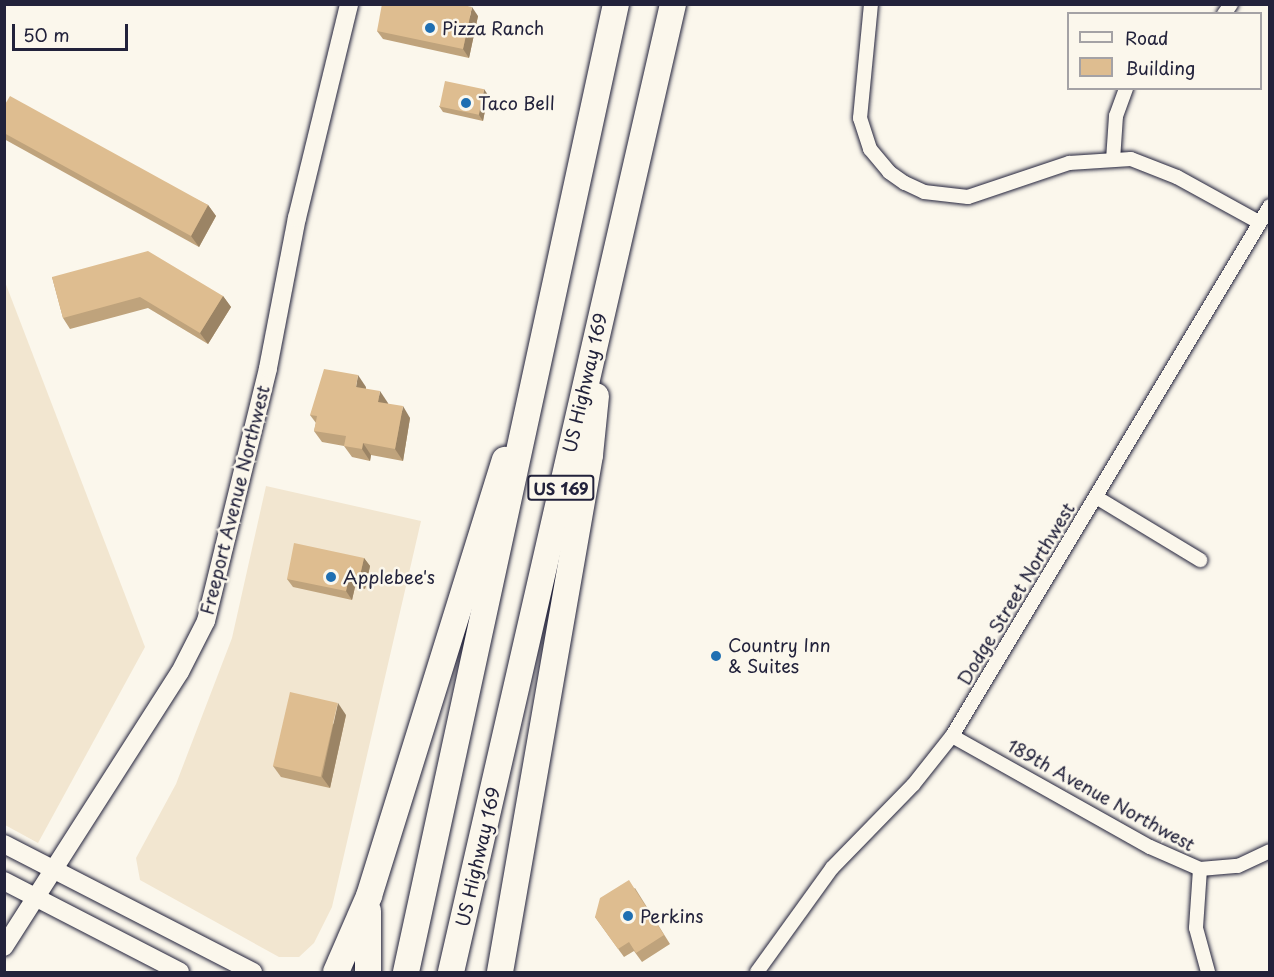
<!DOCTYPE html>
<html>
<head>
<meta charset="utf-8">
<style>
	body { margin:0 }
	#map { position:relative; width:1274px; height:977px; overflow:hidden; background:#fbf7ec; font-family:"Playpen Sans",sans-serif }
	div>[style] { position:absolute }
	.built>* { inset:0; background:#f2e6d0 }
	.roads { filter:drop-shadow(0 0 2px #22223b) drop-shadow(0 0 2px #22223b) }
	.minor>* { height:14px; margin:-7px; padding:0 7px; transform-origin:7px; border-radius:7px; background:#fbf7ec }
	.tertiary>* { height:18px; margin:-9px; padding:0 9px; transform-origin:9px; border-radius:9px; background:#fbf7ec }
	.motorway>* { height:26px; margin:-13px; padding:0 13px; transform-origin:13px; border-radius:13px; background:#fbf7ec }
	.wall>* { inset:0; background:#bfa37c }
	.shaded-wall>* { inset:0; background:#9b8465 }
	.building>* { inset:0; background:#debd90; transform-origin:0 0 }
	.dots>* { width:16px; height:16px; translate:-50% -50%; box-sizing:border-box; border:3px solid #fbf7ec; border-radius:50% }
	span { translate:-50% -50%; white-space:nowrap; text-align:center; line-height:1.15; -webkit-text-stroke:5px #fbf7ec; paint-order:stroke }
	.shield-label span { padding:2px 4px; background:#fbf7ec; border:2px solid; border-radius:4px; -webkit-text-stroke-width:0 }
	.shield-label { font-size:16px; color:#22223b; font-weight:700 }
	.poi-label { font-size:18px; color:#22223b }
	.left { translate:0 -50%; text-align:left }
	.street-label { font-size:18px; color:#22223b }
	.frame { position:absolute; inset:0; border:6px solid #22223b; pointer-events:none }
	.legend { position:absolute; left:1067px; top:12px; width:195px; height:78px; box-sizing:border-box; background:#fbf7ec; border:2px solid #a4a2a5; margin:0; padding:8px 10px; list-style:none; font-size:18px; color:#22223b }
	.legend li { display:flex; align-items:center; gap:12px; height:30px }
	.legend b { width:30px; border:2px solid #a4a2a5 }
	.scale { position:absolute; left:12px; top:24px; width:116px; height:27px; box-sizing:border-box; border:3px solid #22223b; border-top:0; padding-left:8px; font-size:18px; line-height:21px; white-space:nowrap; color:#22223b; -webkit-text-stroke:4px #fbf7ec; paint-order:stroke }
</style>
</head>
<body>
<div id="map">
	<div class="built">
		<i style="clip-path:polygon(5px 282px,145px 647px,38px 843px,5px 825px)"></i>
		<i style="clip-path:polygon(266px 486px,421px 521px,332px 907px,314px 943px,299px 957px,279px 957px,140px 880px,136px 858px,176px 784px,232px 638px)"></i>
	</div>
	<div class="roads">
		<div class="minor">
			<i style="left:871px;top:4px;width:115px;rotate:95.5deg"></i>
			<i style="left:860px;top:118px;width:33px;rotate:72deg"></i>
			<i style="left:870px;top:149px;width:30px;rotate:50deg"></i>
			<i style="left:889px;top:172px;width:19px;rotate:35deg"></i>
			<i style="left:905px;top:183px;width:21px;rotate:25deg"></i>
			<i style="left:924px;top:192px;width:44px;rotate:6.5deg"></i>
			<i style="left:968px;top:197px;width:107px;rotate:-18.6deg"></i>
			<i style="left:1069px;top:163px;width:62px;rotate:-3.7deg"></i>
			<i style="left:1131px;top:159px;width:49px;rotate:21.4deg"></i>
			<i style="left:1177px;top:177px;width:94px;rotate:28.8deg"></i>
			<i style="left:1224px;top:14px;width:12px;rotate:-55deg"></i>
			<i style="left:1113px;top:160px;width:44px;rotate:-86.1deg"></i>
			<i style="left:1116px;top:116px;width:30px;rotate:-70deg"></i>
			<i style="left:1096px;top:497px;width:122px;rotate:31.2deg"></i>
			<i style="left:952px;top:736px;width:227px;rotate:29.3deg"></i>
			<i style="left:1150px;top:847px;width:55px;rotate:23.7deg"></i>
			<i style="left:1200px;top:869px;width:38px;rotate:-5deg"></i>
			<i style="left:1238px;top:866px;width:35px;rotate:-25deg"></i>
			<i style="left:1200px;top:869px;width:59px;rotate:93.9deg"></i>
			<i style="left:1196px;top:928px;width:46px;rotate:74.7deg"></i>
			<i style="left:757px;top:972px;width:128px;rotate:-54.2deg"></i>
			<i style="left:832px;top:868px;width:116px;rotate:-45.7deg"></i>
			<i style="left:913px;top:785px;width:63px;rotate:-51.5deg"></i>
			<i style="left:952px;top:736px;width:618px;rotate:-59.04deg"></i>
		</div>
		<div class="tertiary">
			<i style="left:4px;top:844px;width:280px;rotate:27.2deg"></i>
			<i style="left:4px;top:881px;width:198px;rotate:27.3deg"></i>
			<i style="left:4px;top:947px;width:326px;rotate:-57.4deg"></i>
			<i style="left:180px;top:672px;width:57px;rotate:-63deg"></i>
			<i style="left:206px;top:621px;width:260px;rotate:-76.2deg"></i>
			<i style="left:268px;top:368px;width:153px;rotate:-79.1deg"></i>
			<i style="left:297px;top:218px;width:220px;rotate:-76.3deg"></i>
		</div>
		<div class="motorway">
			<i style="left:336px;top:972px;width:83px;rotate:-66.5deg"></i>
			<i style="left:369px;top:896px;width:457px;rotate:-72.7deg"></i>
			<i style="left:368px;top:972px;width:61px;rotate:-90deg"></i>
			<i style="left:406px;top:972px;width:991px;rotate:-77.76deg"></i>
			<i style="left:451px;top:972px;width:993px;rotate:-77.08deg"></i>
			<i style="left:500px;top:972px;width:525px;rotate:-80.12deg"></i>
			<i style="left:590px;top:455px;width:59px;rotate:-84.2deg"></i>
		</div>
	</div>
	<div class="wall">
		<i style="clip-path:polygon(478px 16px,469px 58px,383px 39px,377px 31px)"></i>
		<i style="clip-path:polygon(488px 95px,483px 121px,443px 112px,439px 106px)"></i>
		<i style="clip-path:polygon(4px 106px,208px 205px,216px 216px,199px 247px,4px 139px)"></i>
		<i style="clip-path:polygon(52px 277px,223px 296px,231px 307px,208px 344px,148px 308px,70px 329px,63px 318px)"></i>
		<i style="clip-path:polygon(366px 387px,366px 389px,410px 418px,403px 461px,371px 455px,370px 461px,352px 457px,344px 446px,322px 442px,314px 431px,316px 423px,310px 415px)"></i>
		<i style="clip-path:polygon(364px 558px,370px 566px,365px 589px,355px 587px,352px 600px,293px 587px,287px 579px)"></i>
		<i style="clip-path:polygon(346px 715px,330px 788px,281px 777px,273px 766px)"></i>
		<i style="clip-path:polygon(635px 888px,670px 944px,642px 962px,634px 951px,624px 957px,595px 917px)"></i>
	</div>
	<div class="shaded-wall">
		<i style="clip-path:polygon(472px 7px,478px 16px,469px 58px,463px 49px)"></i>
		<i style="clip-path:polygon(484px 89px,488px 95px,483px 121px,479px 115px)"></i>
		<i style="clip-path:polygon(208px 205px,216px 216px,199px 247px,191px 236px)"></i>
		<i style="clip-path:polygon(223px 296px,231px 307px,208px 344px,200px 333px)"></i>
		<i style="clip-path:polygon(358px 375px,366px 387px,364px 398px,356px 387px)"></i>
		<i style="clip-path:polygon(380px 391px,388px 403px,386px 413px,378px 402px)"></i>
		<i style="clip-path:polygon(403px 406px,410px 418px,403px 461px,395px 449px)"></i>
		<i style="clip-path:polygon(363px 443px,371px 455px,370px 461px,362px 449px)"></i>
		<i style="clip-path:polygon(364px 558px,370px 566px,365px 589px,359px 580px)"></i>
		<i style="clip-path:polygon(349px 578px,355px 587px,352px 600px,346px 591px)"></i>
		<i style="clip-path:polygon(338px 703px,346px 715px,330px 788px,322px 777px)"></i>
	</div>
	<div class="building">
		<i style="clip-path:polygon(382px 4px,459px 4px,472px 7px,463px 49px,377px 31px)"></i>
		<i style="left:445px;top:81px;width:40px;height:26px;rotate:12deg"></i>
		<i style="clip-path:polygon(10px 96px,208px 205px,191px 236px,4px 133px,4px 106px)"></i>
		<i style="clip-path:polygon(148px 251px,223px 296px,200px 333px,140px 297px,63px 318px,52px 277px)"></i>
		<i style="clip-path:polygon(324px 369px,358px 375px,356px 387px,380px 391px,378px 402px,403px 406px,395px 449px,363px 443px,362px 449px,344px 446px,346px 436px,314px 431px,317px 416px,310px 415px)"></i>
		<i style="clip-path:polygon(294px 543px,364px 558px,359px 580px,349px 578px,346px 591px,287px 579px)"></i>
		<i style="left:290px;top:692px;width:49px;height:76px;rotate:13deg"></i>
		<i style="clip-path:polygon(629px 880px,664px 935px,636px 953px,629px 942px,618px 949px,595px 917px,600px 898px)"></i>
	</div>
	<div class="dots">
		<i style="left:430px;top:28px;background:#1f6fb2"></i>
		<i style="left:466px;top:103px;background:#1f6fb2"></i>
		<i style="left:331px;top:577px;background:#1f6fb2"></i>
		<i style="left:716px;top:656px;background:#1f6fb2"></i>
		<i style="left:628px;top:916px;background:#1f6fb2"></i>
	</div>
	<div class="shield-label">
		<span style="left:561px;top:488px">US 169</span>
	</div>
	<div class="poi-label">
		<span class="left" style="left:442px;top:28px">Pizza Ranch</span>
		<span class="left" style="left:478px;top:103px">Taco Bell</span>
		<span class="left" style="left:343px;top:577px">Applebee's</span>
		<span class="left" style="left:728px;top:656px">Country Inn<br>&amp; Suites</span>
		<span class="left" style="left:640px;top:916px">Perkins</span>
	</div>
	<div class="street-label">
		<span style="left:585px;top:383px;rotate:-77deg">US Highway 169</span>
		<span style="left:235px;top:500px;rotate:-76deg">Freeport Avenue Northwest</span>
		<span style="left:1016px;top:594px;rotate:-59deg">Dodge Street Northwest</span>
		<span style="left:1101px;top:795px;rotate:29deg">189th Avenue Northwest</span>
		<span style="left:478px;top:857px;rotate:-77deg">US Highway 169</span>
	</div>
	<div class="frame"></div>
	<ul class="legend">
	<li><b style="height:8px;background:#fbf7ec"></b>Road</li>
	<li><b style="height:16px;background:#debd90"></b>Building</li>
	</ul>
	<div class="scale">50 m</div>
</div>
</body>
</html>
